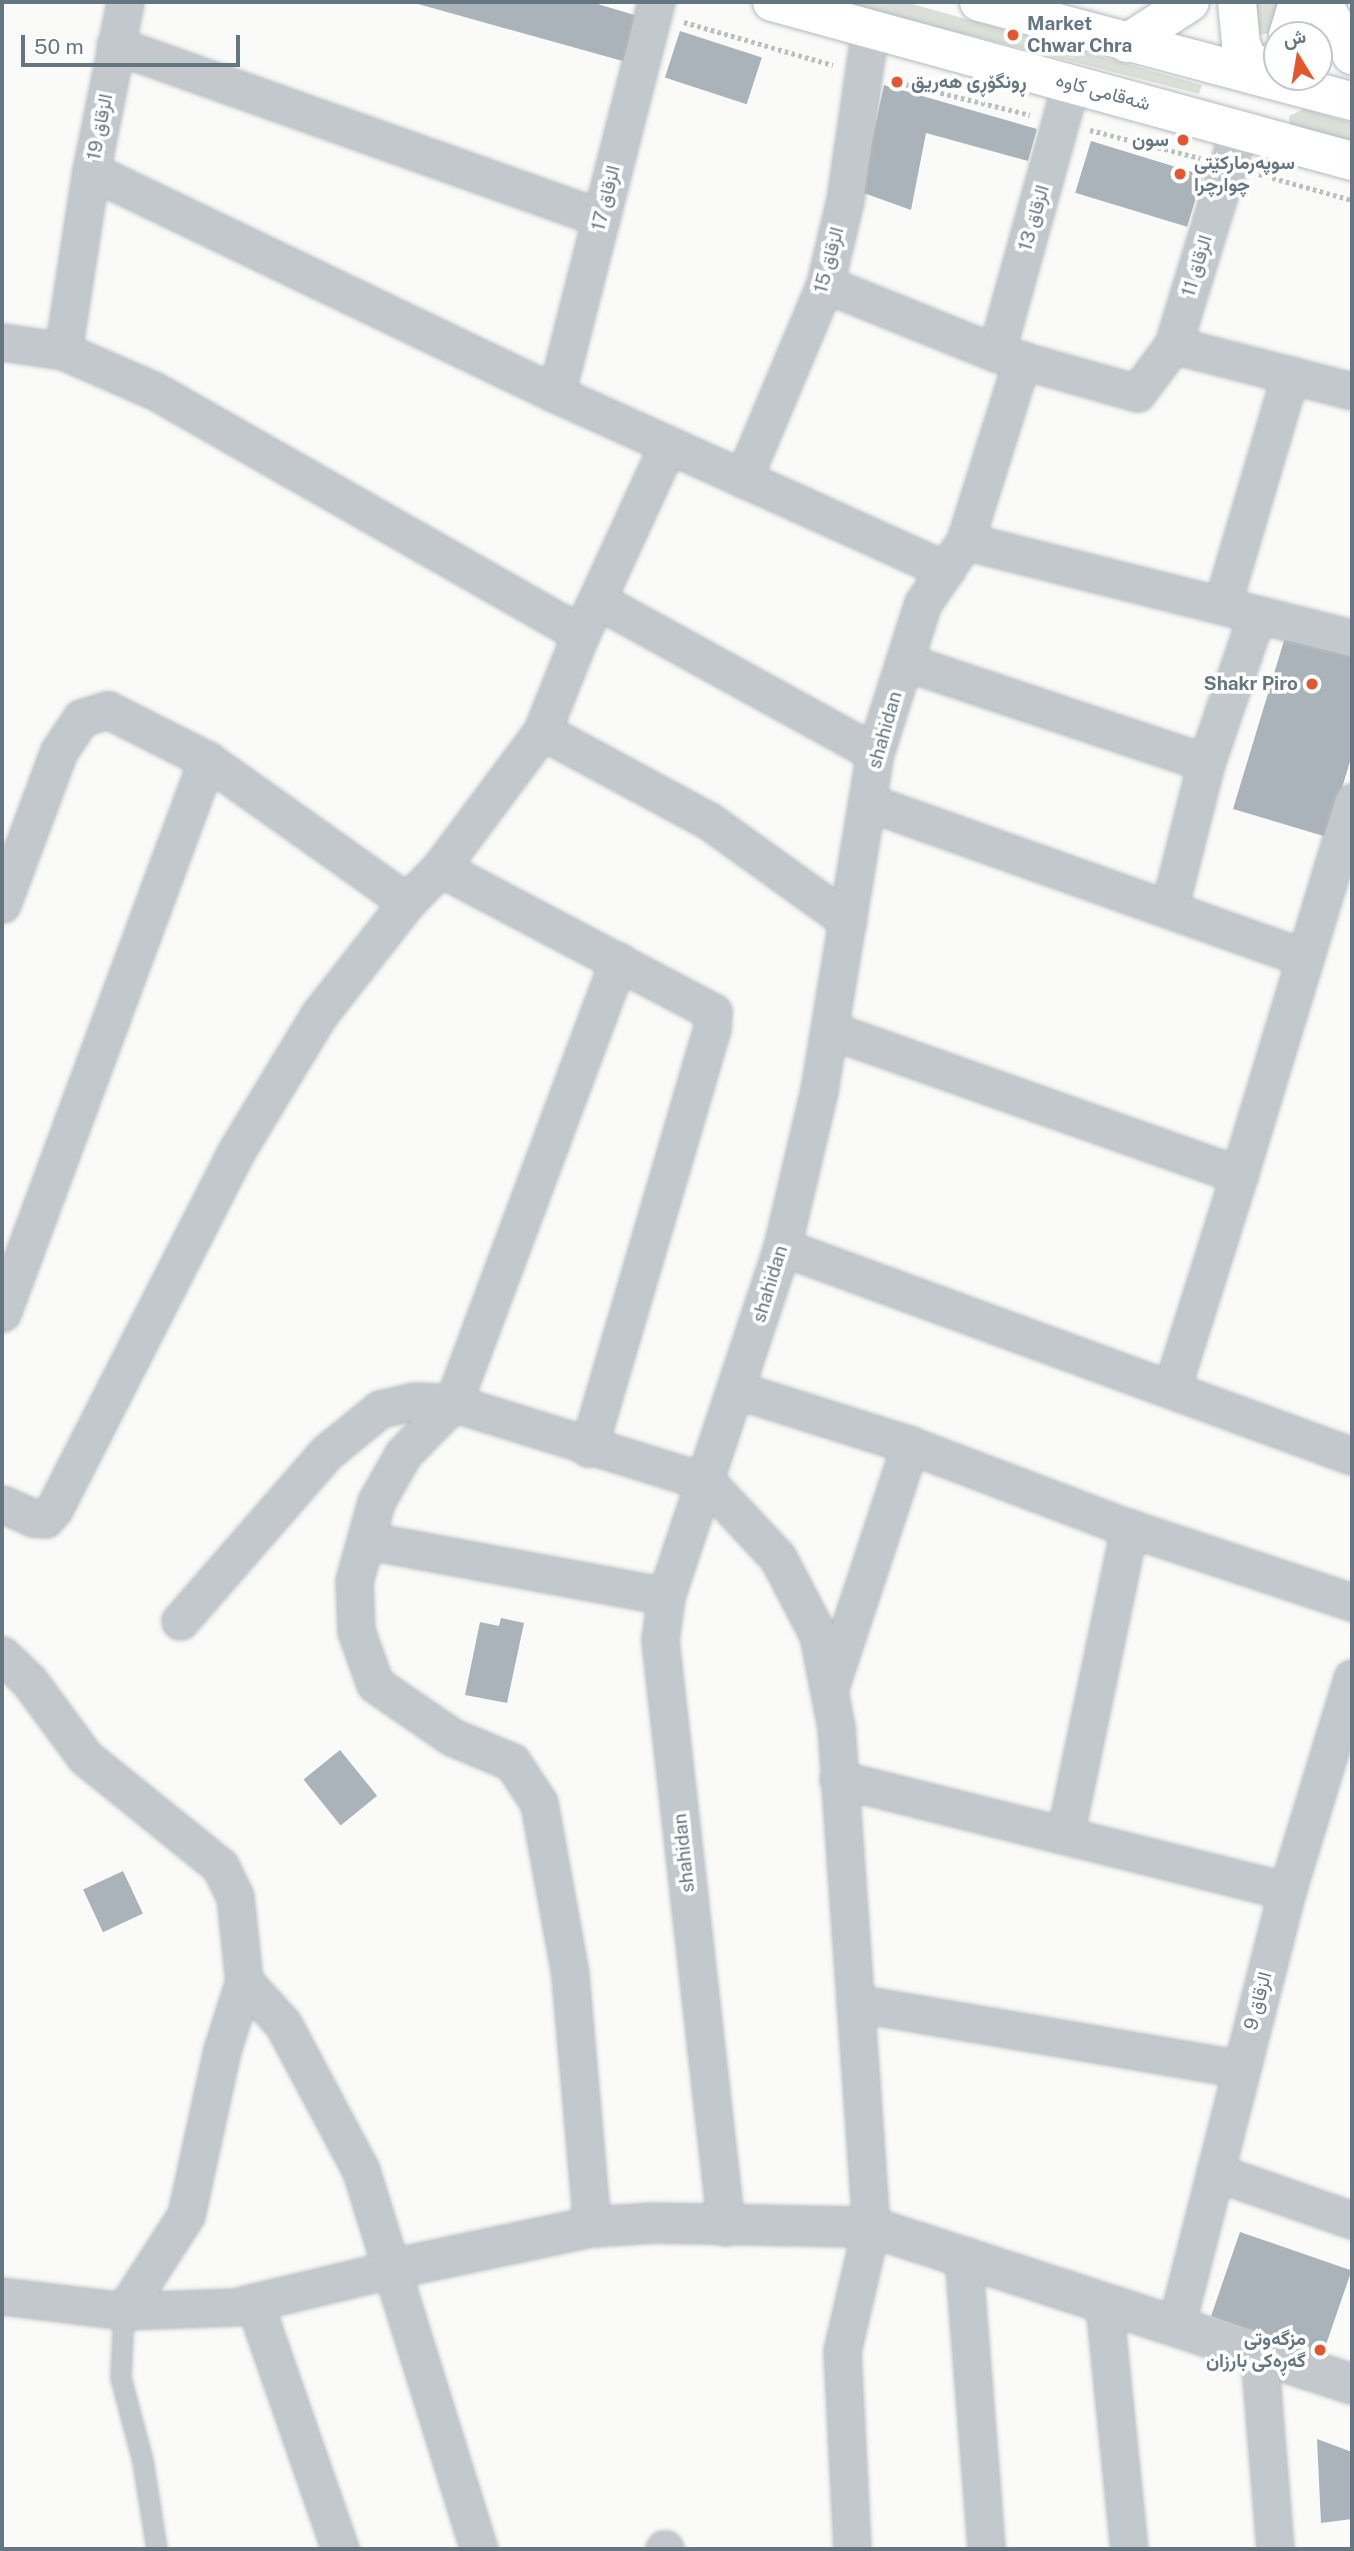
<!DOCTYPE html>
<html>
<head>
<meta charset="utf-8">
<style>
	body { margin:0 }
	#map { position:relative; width:1354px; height:2551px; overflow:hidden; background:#fafaf8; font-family:"Public Sans",Vazirmatn,sans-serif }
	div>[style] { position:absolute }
	.green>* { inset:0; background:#dadfd7 }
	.building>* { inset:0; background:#aab3b9; transform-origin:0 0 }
	.path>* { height:4.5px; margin-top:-2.25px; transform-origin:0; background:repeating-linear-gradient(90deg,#bbbfc2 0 3.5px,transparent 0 7px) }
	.roads { filter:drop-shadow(0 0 2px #b3babf) drop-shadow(0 0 2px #b3babf) }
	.service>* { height:18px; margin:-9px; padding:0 9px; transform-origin:9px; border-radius:9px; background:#c3c8cc }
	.minor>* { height:35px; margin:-17.5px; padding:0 17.5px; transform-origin:17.5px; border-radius:17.5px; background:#c3c8cc }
	.tertiary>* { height:38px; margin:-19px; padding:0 19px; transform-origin:19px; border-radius:19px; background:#c3c8cc }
	.secondary>* { height:38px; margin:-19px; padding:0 19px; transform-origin:19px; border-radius:19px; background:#fff }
	.primary>* { height:38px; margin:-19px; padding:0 19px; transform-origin:19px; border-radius:19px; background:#fff }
	.dots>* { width:19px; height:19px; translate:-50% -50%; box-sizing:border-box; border:4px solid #fff; border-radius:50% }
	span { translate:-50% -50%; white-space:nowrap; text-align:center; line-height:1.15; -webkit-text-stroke:7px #fff; paint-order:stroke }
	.poi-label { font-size:19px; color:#657683; font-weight:700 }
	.left { translate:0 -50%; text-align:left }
	.right { translate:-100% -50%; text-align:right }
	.street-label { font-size:19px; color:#657683 }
	.frame { position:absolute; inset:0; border:4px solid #657683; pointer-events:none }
	.north { position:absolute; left:1263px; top:21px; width:70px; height:70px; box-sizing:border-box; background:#fff; border:2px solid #c1c8cd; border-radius:50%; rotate:349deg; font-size:19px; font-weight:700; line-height:28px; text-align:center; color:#657683 }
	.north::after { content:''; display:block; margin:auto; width:24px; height:32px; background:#e4572e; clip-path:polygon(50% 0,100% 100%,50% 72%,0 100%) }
	.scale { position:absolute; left:21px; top:35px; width:219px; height:32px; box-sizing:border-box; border:4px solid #657683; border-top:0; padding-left:9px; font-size:21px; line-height:24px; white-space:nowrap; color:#657683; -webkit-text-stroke:5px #fff; paint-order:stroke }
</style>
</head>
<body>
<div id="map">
	<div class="green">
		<i style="clip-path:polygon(840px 2px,905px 2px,1202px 85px,1199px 94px)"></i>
		<i style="clip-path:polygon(1251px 2px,1283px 2px,1276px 32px,1257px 35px)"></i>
		<i style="clip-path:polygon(1304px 109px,1352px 123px,1352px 144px,1290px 126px,1289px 116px)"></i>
	</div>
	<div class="building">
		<i style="clip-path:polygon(411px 2px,591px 2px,641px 17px,626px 62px)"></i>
		<i style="left:680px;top:31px;width:86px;height:49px;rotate:18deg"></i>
		<i style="clip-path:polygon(884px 85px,1037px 129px,1028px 161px,926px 133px,911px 210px,861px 192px)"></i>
		<i style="left:1091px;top:141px;width:117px;height:54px;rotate:17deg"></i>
		<i style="clip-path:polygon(1286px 634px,1352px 653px,1352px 755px,1327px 837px,1233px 809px)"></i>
		<i style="clip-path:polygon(501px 1618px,524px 1623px,507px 1703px,465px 1695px,480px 1622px,499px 1626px)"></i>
		<i style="left:340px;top:1750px;width:59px;height:47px;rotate:51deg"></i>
		<i style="left:123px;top:1871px;width:47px;height:44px;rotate:65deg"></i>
		<i style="left:1240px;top:2232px;width:118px;height:89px;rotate:19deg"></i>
		<i style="clip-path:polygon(1317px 2439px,1352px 2452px,1352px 2519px,1321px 2523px)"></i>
	</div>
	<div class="path">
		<i style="left:684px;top:22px;width:155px;rotate:16.1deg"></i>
		<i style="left:893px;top:81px;width:141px;rotate:13.9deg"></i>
		<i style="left:1090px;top:130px;width:114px;rotate:14.3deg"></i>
		<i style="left:1259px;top:174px;width:97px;rotate:15.6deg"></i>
	</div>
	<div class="roads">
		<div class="service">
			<i style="left:124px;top:2311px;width:67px;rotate:92.6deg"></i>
			<i style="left:121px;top:2378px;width:86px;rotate:75.2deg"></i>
			<i style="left:143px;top:2461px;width:89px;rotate:81deg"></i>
		</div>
		<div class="minor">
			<i style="left:115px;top:45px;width:516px;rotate:19.59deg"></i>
			<i style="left:91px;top:171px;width:516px;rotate:25.62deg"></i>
			<i style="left:556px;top:394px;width:428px;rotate:24.3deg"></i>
			<i style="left:825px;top:284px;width:184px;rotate:22deg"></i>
			<i style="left:996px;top:353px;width:147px;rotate:15.8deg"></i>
			<i style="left:1137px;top:393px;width:60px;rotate:-53.1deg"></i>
			<i style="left:1173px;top:345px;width:226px;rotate:-73deg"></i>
			<i style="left:2px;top:342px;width:62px;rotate:8.4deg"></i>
			<i style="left:63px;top:351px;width:100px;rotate:23.5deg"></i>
			<i style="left:155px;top:391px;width:490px;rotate:29.7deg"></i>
			<i style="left:1173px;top:345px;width:185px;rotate:14.4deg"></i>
			<i style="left:63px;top:351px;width:182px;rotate:-81.2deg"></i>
			<i style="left:91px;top:171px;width:172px;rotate:-78.6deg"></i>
			<i style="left:996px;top:353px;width:280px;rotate:-74.5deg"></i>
			<i style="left:556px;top:394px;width:405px;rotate:-75.7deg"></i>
			<i style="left:743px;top:479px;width:212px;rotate:-67.2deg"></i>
			<i style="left:825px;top:284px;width:86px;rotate:-76.6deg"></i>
			<i style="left:845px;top:200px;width:174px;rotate:-81.7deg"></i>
			<i style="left:965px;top:541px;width:399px;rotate:14.1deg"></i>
			<i style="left:597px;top:600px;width:317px;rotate:28.8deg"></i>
			<i style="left:1222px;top:605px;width:240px;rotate:-73.5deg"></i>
			<i style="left:905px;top:662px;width:317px;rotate:18.5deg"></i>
			<i style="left:542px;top:731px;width:190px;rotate:28.3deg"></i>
			<i style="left:709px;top:821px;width:171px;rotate:35.7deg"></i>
			<i style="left:867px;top:802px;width:465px;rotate:19.6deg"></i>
			<i style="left:440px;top:868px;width:309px;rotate:27.8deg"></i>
			<i style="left:713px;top:1012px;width:16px;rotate:94deg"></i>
			<i style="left:712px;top:1028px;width:438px;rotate:106.4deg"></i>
			<i style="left:2px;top:904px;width:163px;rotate:-69.6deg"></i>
			<i style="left:59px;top:751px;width:40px;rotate:-56deg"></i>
			<i style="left:81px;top:718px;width:28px;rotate:-17deg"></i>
			<i style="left:108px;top:710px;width:111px;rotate:26.8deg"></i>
			<i style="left:207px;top:760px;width:245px;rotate:35.4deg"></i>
			<i style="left:1169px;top:909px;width:151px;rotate:-75.8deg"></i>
			<i style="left:1206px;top:763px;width:157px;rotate:-71.1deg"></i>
			<i style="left:830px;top:1030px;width:434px;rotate:19.5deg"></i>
			<i style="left:1239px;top:1175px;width:222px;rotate:107.5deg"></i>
			<i style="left:1239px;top:1175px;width:390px;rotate:-73.1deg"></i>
			<i style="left:782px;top:1247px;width:607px;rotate:20.14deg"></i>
			<i style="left:2px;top:1313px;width:590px;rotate:-69.66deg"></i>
			<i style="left:737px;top:1390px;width:182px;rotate:17.6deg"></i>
			<i style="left:2px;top:1504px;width:34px;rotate:24deg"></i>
			<i style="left:33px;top:1518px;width:12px;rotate:5deg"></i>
			<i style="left:45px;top:1519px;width:13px;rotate:-48deg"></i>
			<i style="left:54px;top:1509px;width:403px;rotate:-63deg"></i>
			<i style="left:237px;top:1150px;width:157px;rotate:-58.8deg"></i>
			<i style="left:318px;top:1016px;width:145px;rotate:-52deg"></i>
			<i style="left:407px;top:902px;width:47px;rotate:-45.9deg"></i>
			<i style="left:440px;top:868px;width:171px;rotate:-53.3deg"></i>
			<i style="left:542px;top:731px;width:102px;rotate:-68.2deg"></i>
			<i style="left:580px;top:636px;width:210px;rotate:-65.3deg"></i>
			<i style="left:369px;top:1541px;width:302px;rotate:10.5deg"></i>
			<i style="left:180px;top:1621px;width:223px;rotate:-49deg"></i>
			<i style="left:326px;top:1453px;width:70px;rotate:-39.2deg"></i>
			<i style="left:380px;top:1409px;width:35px;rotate:-13deg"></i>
			<i style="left:414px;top:1401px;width:39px;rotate:3deg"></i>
			<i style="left:453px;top:1403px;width:266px;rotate:17.3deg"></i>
			<i style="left:707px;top:1482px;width:104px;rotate:46.9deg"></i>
			<i style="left:778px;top:1558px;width:87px;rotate:62.5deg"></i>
			<i style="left:818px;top:1635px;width:94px;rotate:78.9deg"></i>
			<i style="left:836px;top:1727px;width:501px;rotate:86deg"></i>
			<i style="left:871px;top:2227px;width:127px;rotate:103.2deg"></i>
			<i style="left:842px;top:2351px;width:198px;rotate:87.1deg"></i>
			<i style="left:2px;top:1655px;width:37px;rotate:44deg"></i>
			<i style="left:29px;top:1681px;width:94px;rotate:53.6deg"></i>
			<i style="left:85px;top:1757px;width:174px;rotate:38.9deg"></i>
			<i style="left:220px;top:1866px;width:34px;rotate:64deg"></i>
			<i style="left:235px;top:1897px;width:84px;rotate:83.9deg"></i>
			<i style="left:244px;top:1981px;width:58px;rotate:47.8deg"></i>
			<i style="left:283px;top:2024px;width:166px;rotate:62deg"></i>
			<i style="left:361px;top:2171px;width:396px;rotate:72.7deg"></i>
			<i style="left:830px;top:1687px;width:255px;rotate:-71.7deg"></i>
			<i style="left:910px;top:1445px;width:234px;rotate:20.8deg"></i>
			<i style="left:838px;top:1779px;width:463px;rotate:14deg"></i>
			<i style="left:1065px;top:1835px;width:314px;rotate:-78.2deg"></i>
			<i style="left:1129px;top:1528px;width:235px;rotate:18.4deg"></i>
			<i style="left:855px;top:2003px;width:391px;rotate:9.7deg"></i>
			<i style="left:1215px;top:2172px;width:145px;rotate:19.3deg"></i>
			<i style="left:592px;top:2227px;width:254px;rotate:-95deg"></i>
			<i style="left:570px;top:1974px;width:174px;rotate:-100.3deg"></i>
			<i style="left:539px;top:1803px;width:49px;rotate:-123.4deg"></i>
			<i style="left:512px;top:1762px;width:65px;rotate:-157.4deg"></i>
			<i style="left:452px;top:1737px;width:93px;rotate:-145.5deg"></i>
			<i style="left:375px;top:1684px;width:56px;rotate:-109.7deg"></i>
			<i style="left:356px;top:1631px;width:50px;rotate:-92.3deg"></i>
			<i style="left:354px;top:1581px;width:82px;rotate:-74.4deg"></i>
			<i style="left:376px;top:1502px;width:55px;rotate:-60.6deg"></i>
			<i style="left:403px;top:1454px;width:71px;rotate:-45.6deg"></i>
			<i style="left:453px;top:1403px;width:472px;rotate:-69.5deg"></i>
			<i style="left:726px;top:2227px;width:591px;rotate:-96.42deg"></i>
			<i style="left:660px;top:1640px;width:44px;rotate:-82.2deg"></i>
			<i style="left:666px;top:1596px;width:368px;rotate:-71.6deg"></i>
			<i style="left:782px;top:1247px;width:161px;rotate:-76.7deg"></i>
			<i style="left:819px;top:1090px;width:342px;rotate:-80.6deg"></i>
			<i style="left:875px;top:753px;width:157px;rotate:-72.3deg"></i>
			<i style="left:923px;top:603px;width:75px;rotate:-55.9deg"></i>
			<i style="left:965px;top:541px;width:190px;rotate:-72.5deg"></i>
			<i style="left:963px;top:2255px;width:295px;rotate:85.5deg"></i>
			<i style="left:2px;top:2296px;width:123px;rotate:7deg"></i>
			<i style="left:124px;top:2311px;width:110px;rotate:-2.1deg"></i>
			<i style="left:234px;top:2307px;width:163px;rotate:-13.5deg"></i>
			<i style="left:254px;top:2302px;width:262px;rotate:70.8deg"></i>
			<i style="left:1104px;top:2304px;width:246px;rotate:84.2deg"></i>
			<i style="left:124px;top:2311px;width:114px;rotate:-57.1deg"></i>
			<i style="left:186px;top:2215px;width:169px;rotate:-77.7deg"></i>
			<i style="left:222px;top:2050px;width:72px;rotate:-72.3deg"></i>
			<i style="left:1176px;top:2326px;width:449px;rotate:-75.7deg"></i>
			<i style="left:1287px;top:1891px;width:223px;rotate:-73deg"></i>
			<i style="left:1259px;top:2354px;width:196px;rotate:85.3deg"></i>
			<i style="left:664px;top:2549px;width:1px"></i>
		</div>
		<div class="tertiary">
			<i style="left:392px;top:2269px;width:204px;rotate:-11.9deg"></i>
			<i style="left:592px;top:2227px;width:61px;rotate:-3.8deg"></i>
			<i style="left:653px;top:2223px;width:218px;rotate:1.1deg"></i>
			<i style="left:871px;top:2227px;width:506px;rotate:18.08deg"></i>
		</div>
		<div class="secondary">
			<i style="left:1237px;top:2px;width:42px;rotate:84.6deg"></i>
			<i style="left:1241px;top:44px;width:34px;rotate:67deg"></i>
			<i style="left:1254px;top:75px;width:27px;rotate:-33deg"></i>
			<i style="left:1288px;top:35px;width:34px;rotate:-73deg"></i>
		</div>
		<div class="primary">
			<i style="left:772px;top:2px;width:601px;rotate:15.33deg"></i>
			<i style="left:979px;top:2px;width:386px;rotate:14.9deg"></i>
			<i style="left:1322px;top:2px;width:61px;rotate:60.5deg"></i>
			<i style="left:1127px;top:43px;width:75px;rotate:-33.1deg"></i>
		</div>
	</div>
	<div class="dots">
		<i style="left:1013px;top:35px;background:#e4572e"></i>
		<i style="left:897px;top:82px;background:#e4572e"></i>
		<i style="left:1183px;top:140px;background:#e4572e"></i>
		<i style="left:1180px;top:174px;background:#e4572e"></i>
		<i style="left:1312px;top:684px;background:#e4572e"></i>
		<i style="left:1320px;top:2350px;background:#e4572e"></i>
	</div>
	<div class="poi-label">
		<span class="left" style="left:1027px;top:35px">Market<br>Chwar Chra</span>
		<span class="left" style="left:911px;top:82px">ڕونگۆڕی هەریق</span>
		<span class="right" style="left:1169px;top:140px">سون</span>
		<span class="left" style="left:1194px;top:174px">سوپەرمارکێتی<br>چوارچرا</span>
		<span class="right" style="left:1298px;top:684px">Shakr Piro</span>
		<span class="right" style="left:1306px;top:2350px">مزگەوتی<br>گەڕەکی بارزان</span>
	</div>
	<div class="street-label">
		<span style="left:1103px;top:92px;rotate:15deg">شەقامی کاوە</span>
		<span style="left:100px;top:127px;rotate:-79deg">الزقاق 19</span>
		<span style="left:606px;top:198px;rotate:-76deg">الزقاق 17</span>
		<span style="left:1034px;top:218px;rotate:-74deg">الزقاق 13</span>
		<span style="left:829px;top:260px;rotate:-75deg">الزقاق 15</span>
		<span style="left:1197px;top:266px;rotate:-73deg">الزقاق 11</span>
		<span style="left:885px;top:730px;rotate:-74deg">shahidan</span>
		<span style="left:770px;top:1284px;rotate:-73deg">shahidan</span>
		<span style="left:684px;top:1853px;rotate:-96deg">shahidan</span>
		<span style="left:1258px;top:2001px;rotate:-75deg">الزقاق 9</span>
	</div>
	<div class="frame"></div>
	<div class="north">ش</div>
	<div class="scale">50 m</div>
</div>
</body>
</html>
